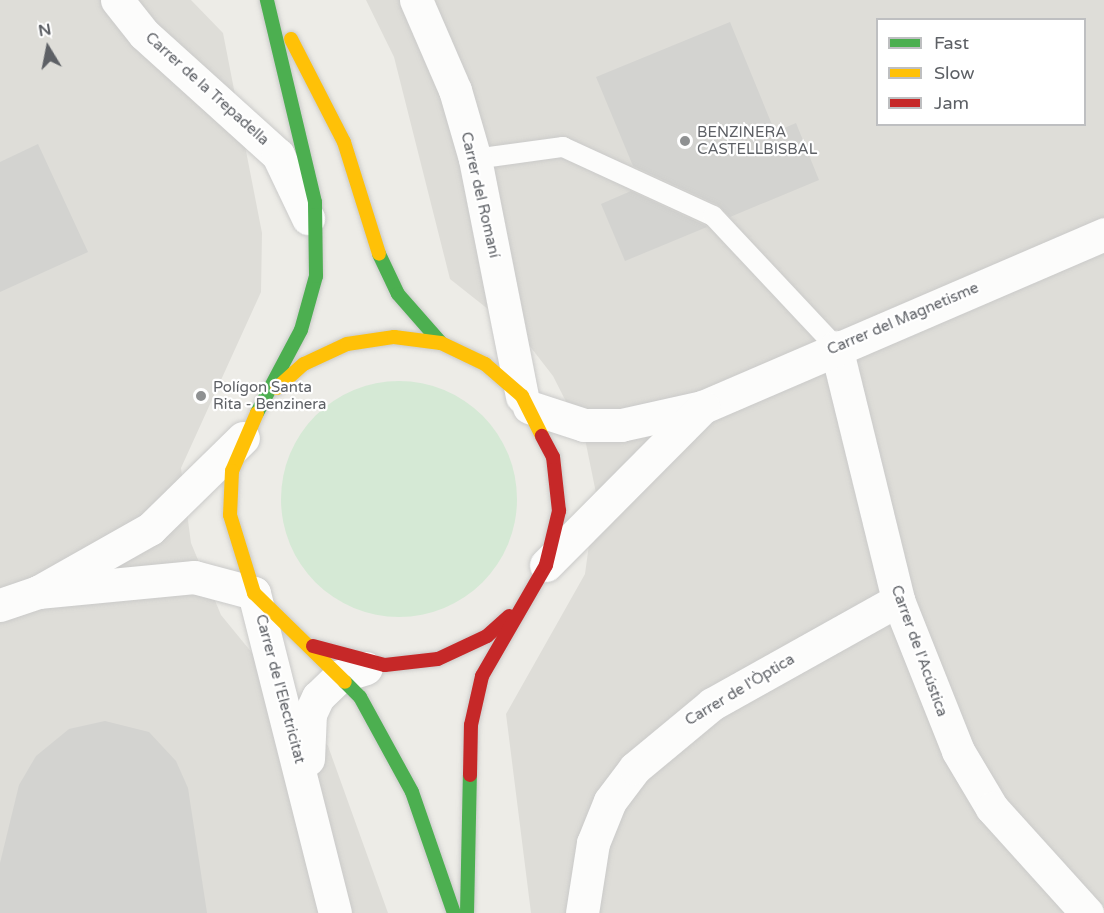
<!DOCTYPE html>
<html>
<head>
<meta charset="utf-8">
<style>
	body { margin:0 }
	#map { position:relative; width:1104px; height:913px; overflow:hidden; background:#edece7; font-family:"Varela Round",sans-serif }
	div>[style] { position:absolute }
	.industrial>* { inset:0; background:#deddd8 }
	.green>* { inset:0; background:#d5e9d5 }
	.round { border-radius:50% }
	.building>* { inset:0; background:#d3d3d0 }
	.roads { filter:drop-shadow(0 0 2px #cacac9) drop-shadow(0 0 2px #cacac9) }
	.lane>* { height:20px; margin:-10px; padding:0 10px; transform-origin:10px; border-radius:10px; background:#fcfcfb }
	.street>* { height:33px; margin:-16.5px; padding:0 16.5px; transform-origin:16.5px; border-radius:16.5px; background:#fcfcfb }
	.fast>* { height:14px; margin:-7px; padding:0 7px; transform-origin:7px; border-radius:7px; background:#4caf50 }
	.slow>* { height:14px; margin:-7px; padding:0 7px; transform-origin:7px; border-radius:7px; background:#ffc107 }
	.jam>* { height:14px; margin:-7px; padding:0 7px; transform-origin:7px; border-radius:7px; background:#c62828 }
	.dots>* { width:16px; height:16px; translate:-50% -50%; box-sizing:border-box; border:3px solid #fff; border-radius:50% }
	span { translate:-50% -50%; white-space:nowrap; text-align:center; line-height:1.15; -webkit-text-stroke:4.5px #fff; paint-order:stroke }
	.street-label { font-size:15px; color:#5d6065 }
	.poi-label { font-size:15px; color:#5d6065 }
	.left { translate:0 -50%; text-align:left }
	.legend { position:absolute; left:876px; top:18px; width:210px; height:108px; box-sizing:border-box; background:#fff; border:2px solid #bebfc1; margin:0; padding:8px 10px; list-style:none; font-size:18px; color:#5d6065 }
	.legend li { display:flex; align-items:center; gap:12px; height:30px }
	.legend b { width:30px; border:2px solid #bebfc1 }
	.north { position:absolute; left:18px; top:18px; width:60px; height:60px; -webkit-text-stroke:4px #fff; paint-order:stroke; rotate:350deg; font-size:16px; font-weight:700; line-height:24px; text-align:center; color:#5d6065 }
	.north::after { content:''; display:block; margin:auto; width:21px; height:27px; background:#5d6065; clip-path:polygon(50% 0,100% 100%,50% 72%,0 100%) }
</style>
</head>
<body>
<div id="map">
	<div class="industrial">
		<i style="clip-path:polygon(0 0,191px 0,223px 33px,262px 233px,261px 292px,181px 468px,191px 543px,221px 615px,328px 746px,388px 913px,0 913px)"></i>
		<i style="clip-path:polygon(evenodd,366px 0,1104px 0,1104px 913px,531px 913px,506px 714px,585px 574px,596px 493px,585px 439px,553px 376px,522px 336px,450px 279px,394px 57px,366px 0,878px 20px,1084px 20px,1084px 124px,878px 124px,878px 20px)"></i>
	</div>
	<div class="green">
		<i class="round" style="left:281px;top:381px;width:236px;height:236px"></i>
	</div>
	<div class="building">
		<i style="clip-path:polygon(730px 22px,775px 132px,796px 123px,819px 180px,730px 217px,718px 205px,633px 166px,596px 77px)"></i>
		<i style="clip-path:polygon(38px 144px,88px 252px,0 292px,0 162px)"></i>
		<i style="clip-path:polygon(631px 191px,706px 226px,707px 227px,625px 261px,601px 204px)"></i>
		<i style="clip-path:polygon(105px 721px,149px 732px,176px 761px,188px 788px,207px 913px,0 913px,0 863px,19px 785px,36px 756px,69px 729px)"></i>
	</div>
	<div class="roads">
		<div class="lane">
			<i style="left:475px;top:159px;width:89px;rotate:-7.8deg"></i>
			<i style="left:563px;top:147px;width:165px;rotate:24.7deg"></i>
			<i style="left:713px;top:216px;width:180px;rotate:46.8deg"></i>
		</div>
		<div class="street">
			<i style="left:117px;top:0;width:43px;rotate:51.5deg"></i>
			<i style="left:144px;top:34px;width:181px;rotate:42.1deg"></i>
			<i style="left:278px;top:155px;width:70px;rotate:64.5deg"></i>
			<i style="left:416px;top:0;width:98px;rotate:66.6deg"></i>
			<i style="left:455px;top:90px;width:72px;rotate:73.8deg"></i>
			<i style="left:475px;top:159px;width:242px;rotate:78.8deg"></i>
			<i style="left:836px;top:347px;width:260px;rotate:76.2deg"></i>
			<i style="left:898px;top:600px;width:162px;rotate:68.3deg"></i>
			<i style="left:958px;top:751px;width:66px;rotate:59.2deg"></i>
			<i style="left:992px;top:808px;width:142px;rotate:47.9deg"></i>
			<i style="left:529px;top:407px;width:58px;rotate:18.1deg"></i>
			<i style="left:584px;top:425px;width:37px"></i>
			<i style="left:621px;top:425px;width:84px;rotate:-12.4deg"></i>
			<i style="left:703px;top:407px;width:437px;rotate:-23.3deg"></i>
			<i style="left:546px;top:565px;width:223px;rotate:-45.2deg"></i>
			<i style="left:38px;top:592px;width:157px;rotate:-5.5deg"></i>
			<i style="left:194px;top:577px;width:62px;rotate:14.9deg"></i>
			<i style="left:254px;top:593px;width:330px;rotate:75.8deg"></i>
			<i style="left:0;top:605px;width:40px;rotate:-18.9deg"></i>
			<i style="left:38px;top:592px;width:129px;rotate:-29.4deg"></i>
			<i style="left:150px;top:529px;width:130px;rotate:-44.4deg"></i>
			<i style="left:308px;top:759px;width:45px;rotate:-87.5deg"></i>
			<i style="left:310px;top:714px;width:19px;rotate:-65deg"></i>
			<i style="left:318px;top:697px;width:30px;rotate:-44deg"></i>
			<i style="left:340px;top:676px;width:27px;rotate:-17deg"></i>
			<i style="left:582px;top:913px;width:71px;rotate:-81.1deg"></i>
			<i style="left:593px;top:843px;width:45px;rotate:-68deg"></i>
			<i style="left:610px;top:801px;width:41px;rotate:-52.9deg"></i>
			<i style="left:635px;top:768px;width:100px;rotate:-39.7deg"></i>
			<i style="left:712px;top:704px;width:213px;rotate:-29.2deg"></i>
		</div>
		<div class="fast">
			<i style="left:379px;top:254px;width:44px;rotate:64.6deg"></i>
			<i style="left:398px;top:294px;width:65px;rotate:48.7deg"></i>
			<i style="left:257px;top:413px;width:94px;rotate:-62.1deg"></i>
			<i style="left:301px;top:330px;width:56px;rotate:-74.5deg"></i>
			<i style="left:316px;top:276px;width:74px;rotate:-90.8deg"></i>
			<i style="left:315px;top:202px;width:208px;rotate:-103.4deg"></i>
			<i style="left:345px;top:682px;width:21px;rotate:45deg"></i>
			<i style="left:360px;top:697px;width:108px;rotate:61.3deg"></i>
			<i style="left:412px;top:792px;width:128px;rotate:70.9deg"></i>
			<i style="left:467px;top:913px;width:138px;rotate:-88.8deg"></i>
		</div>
		<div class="slow">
			<i style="left:291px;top:39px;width:116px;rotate:62.8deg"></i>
			<i style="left:344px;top:142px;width:117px;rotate:72.6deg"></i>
			<i style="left:277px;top:388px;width:36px;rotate:-42deg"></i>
			<i style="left:304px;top:364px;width:47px;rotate:-24.9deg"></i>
			<i style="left:347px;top:344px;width:48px;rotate:-8.5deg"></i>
			<i style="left:394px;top:337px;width:47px;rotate:7.3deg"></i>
			<i style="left:441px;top:343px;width:49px;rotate:25.5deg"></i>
			<i style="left:485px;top:364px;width:49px;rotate:40.9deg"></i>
			<i style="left:522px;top:396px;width:45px;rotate:63.4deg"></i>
			<i style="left:257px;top:413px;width:63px;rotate:113.3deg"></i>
			<i style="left:232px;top:471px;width:44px;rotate:92.6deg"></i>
			<i style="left:230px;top:515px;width:82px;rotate:72.9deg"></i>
			<i style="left:254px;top:593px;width:127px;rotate:44.4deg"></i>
		</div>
		<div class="jam">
			<i style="left:313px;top:646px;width:74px;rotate:14.8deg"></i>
			<i style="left:385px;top:665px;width:53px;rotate:-6.5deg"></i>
			<i style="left:438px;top:659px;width:54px;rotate:-25.1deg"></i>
			<i style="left:487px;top:636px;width:30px;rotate:-42deg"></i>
			<i style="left:470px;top:775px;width:50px;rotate:-88.9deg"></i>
			<i style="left:471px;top:725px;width:50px;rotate:-77.3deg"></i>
			<i style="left:482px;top:676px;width:128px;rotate:-60deg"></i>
			<i style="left:546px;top:565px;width:56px;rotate:-76.5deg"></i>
			<i style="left:559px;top:511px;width:54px;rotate:-96.3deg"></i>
			<i style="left:553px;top:457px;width:24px;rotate:-118deg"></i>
		</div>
	</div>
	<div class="dots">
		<i style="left:685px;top:141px;background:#8f9192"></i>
		<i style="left:201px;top:396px;background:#8f9192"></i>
	</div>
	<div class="street-label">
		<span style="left:207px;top:89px;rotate:42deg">Carrer de la Trepadella</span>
		<span style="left:480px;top:195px;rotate:77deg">Carrer del Romaní</span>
		<span style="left:903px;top:319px;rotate:-23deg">Carrer del Magnetisme</span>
		<span style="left:919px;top:651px;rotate:70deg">Carrer de l'Acústica</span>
		<span style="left:280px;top:689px;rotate:75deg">Carrer de l'Electricitat</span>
		<span style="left:740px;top:690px;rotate:-31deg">Carrer de l'Òptica</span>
	</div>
	<div class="poi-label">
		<span class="left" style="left:697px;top:141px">BENZINERA<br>CASTELLBISBAL</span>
		<span class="left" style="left:213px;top:396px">Polígon Santa<br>Rita - Benzinera</span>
	</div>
	<ul class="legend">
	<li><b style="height:8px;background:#4caf50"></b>Fast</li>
	<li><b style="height:8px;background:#ffc107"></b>Slow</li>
	<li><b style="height:8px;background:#c62828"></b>Jam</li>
	</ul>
	<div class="north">N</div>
</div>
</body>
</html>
